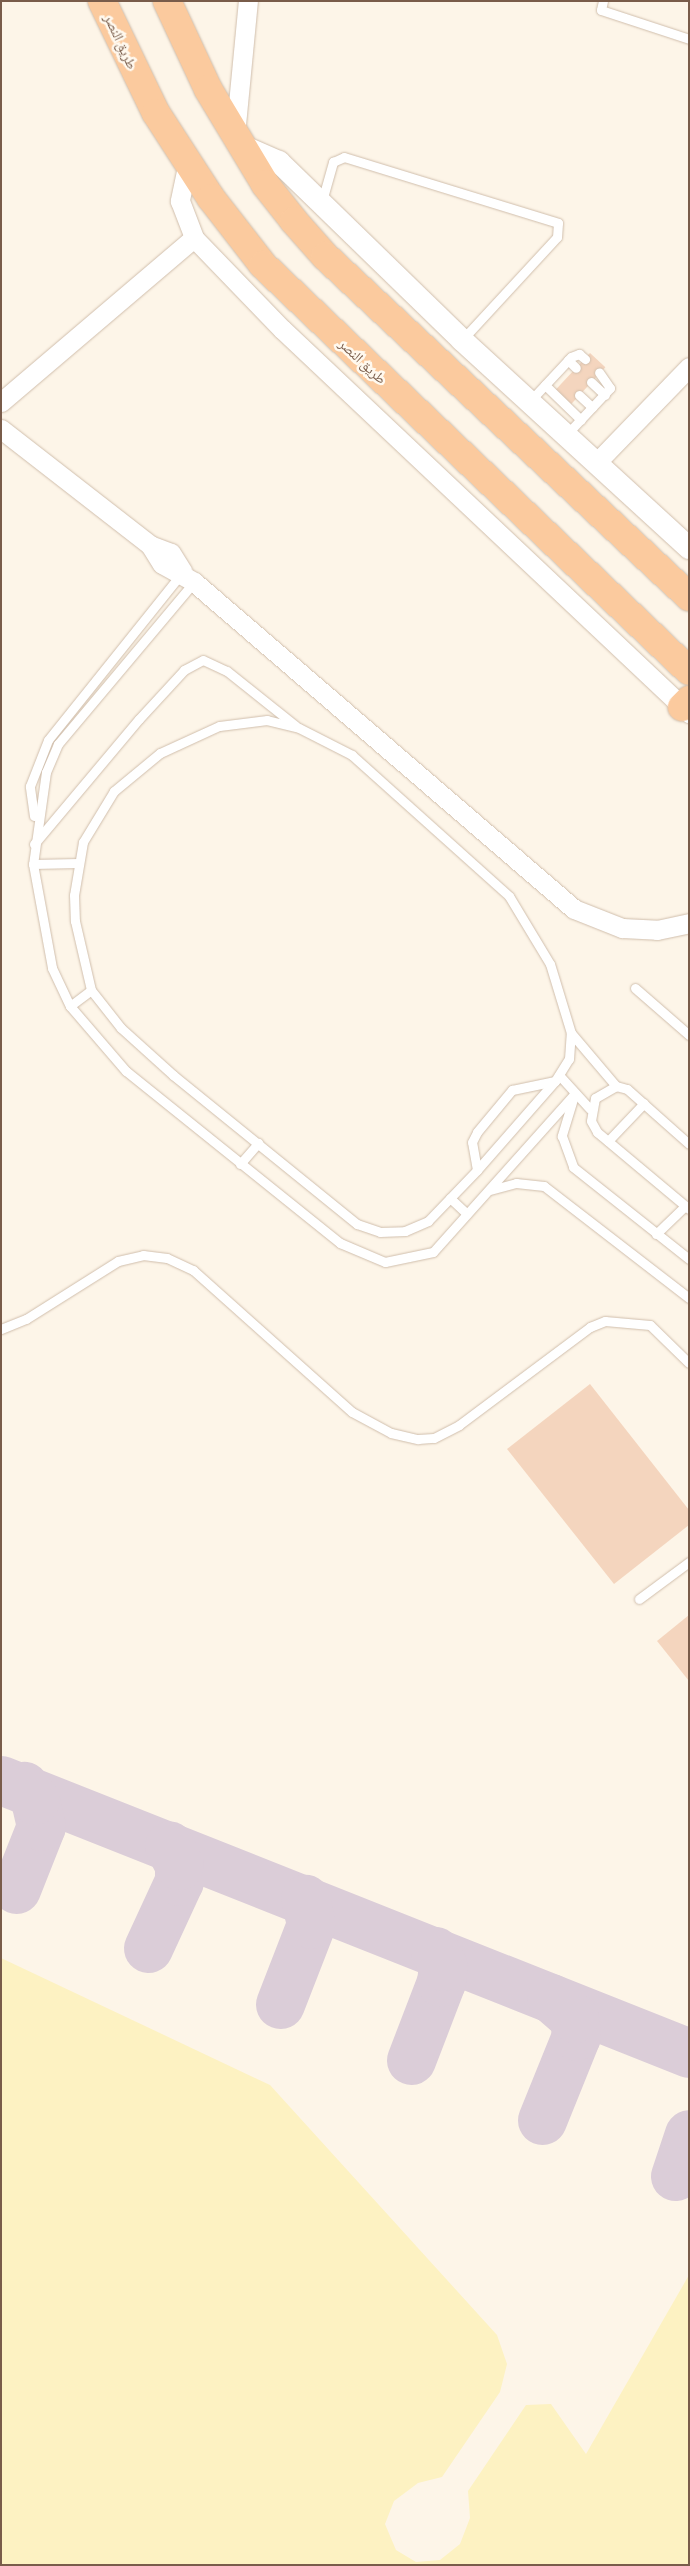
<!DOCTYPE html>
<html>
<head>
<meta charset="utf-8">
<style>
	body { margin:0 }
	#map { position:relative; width:690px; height:2566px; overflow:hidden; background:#fdf5e8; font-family:"Source Sans 3","Noto Naskh Arabic",sans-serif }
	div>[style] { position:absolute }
	.sand>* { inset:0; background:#fdf2c2 }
	.taxiway>* { height:49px; margin:-24.5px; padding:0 24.5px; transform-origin:24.5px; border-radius:24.5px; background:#dbcdd8 }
	.building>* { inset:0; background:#f4d5be; transform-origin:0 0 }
	.roads { filter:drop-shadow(0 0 1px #d0beac) drop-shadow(0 0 1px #d0beac) }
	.service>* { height:9px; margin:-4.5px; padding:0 4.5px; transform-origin:4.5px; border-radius:4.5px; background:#fff }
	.minor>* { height:19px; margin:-9.5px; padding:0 9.5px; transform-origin:9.5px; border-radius:9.5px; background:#fff }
	.tertiary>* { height:22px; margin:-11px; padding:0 11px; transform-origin:11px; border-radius:11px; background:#fff }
	.trunk>* { height:28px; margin:-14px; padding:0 14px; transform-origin:14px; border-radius:14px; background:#fbca9e }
	span { translate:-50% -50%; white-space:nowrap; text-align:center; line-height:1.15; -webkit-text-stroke:5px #fff9ef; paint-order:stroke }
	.street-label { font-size:14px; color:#795c4a }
	.frame { position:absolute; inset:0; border:2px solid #795c4a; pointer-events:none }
</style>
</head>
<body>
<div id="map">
	<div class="sand">
		<i style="clip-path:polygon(1px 1958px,270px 2085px,497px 2335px,507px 2364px,500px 2392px,442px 2477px,418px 2483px,394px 2501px,385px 2524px,396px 2550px,416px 2562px,440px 2560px,460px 2544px,470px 2518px,468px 2491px,526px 2405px,551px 2404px,586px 2454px,689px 2275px,689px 2565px,1px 2565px)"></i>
	</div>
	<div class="taxiway">
		<i style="left:1px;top:1780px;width:740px;rotate:21.64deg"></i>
		<i style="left:16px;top:1889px;width:68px;rotate:-68.4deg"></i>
		<i style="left:41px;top:1826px;width:27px;rotate:-103deg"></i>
		<i style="left:35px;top:1800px;width:18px;rotate:-128deg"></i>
		<i style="left:148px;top:1948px;width:74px;rotate:-65.2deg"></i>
		<i style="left:179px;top:1881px;width:16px;rotate:-90deg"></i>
		<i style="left:179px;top:1865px;width:22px;rotate:-117deg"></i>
		<i style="left:280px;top:2004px;width:86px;rotate:-68.8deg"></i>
		<i style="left:311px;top:1924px;width:26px;rotate:-103deg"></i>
		<i style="left:411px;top:2060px;width:84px;rotate:-69deg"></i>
		<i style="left:441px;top:1982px;width:16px;rotate:-83deg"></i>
		<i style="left:443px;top:1966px;width:17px;rotate:-118deg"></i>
		<i style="left:542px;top:2120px;width:91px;rotate:-68deg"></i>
		<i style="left:576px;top:2036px;width:18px;rotate:-96deg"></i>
		<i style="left:574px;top:2018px;width:30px;rotate:-139deg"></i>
		<i style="left:675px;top:2176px;width:44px;rotate:-71.6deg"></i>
	</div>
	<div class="building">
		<i style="left:590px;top:353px;width:21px;height:50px;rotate:43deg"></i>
		<i style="clip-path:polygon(590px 1384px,689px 1510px,689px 1525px,614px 1584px,507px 1449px)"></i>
		<i style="clip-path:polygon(689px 1615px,689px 1681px,657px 1641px)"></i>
	</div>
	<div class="roads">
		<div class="service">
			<i style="left:603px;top:1px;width:9px;rotate:103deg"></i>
			<i style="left:601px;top:10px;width:93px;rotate:18.2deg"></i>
			<i style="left:322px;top:201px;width:41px;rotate:-74.2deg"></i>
			<i style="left:333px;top:162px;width:12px;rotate:-24deg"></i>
			<i style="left:344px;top:157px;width:224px;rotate:17.1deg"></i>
			<i style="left:558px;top:223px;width:14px;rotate:94deg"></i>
			<i style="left:557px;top:237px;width:140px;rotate:132.7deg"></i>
			<i style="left:568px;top:360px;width:11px;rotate:45deg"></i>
			<i style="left:591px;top:382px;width:19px;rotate:43deg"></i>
			<i style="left:545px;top:385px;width:50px;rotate:44.2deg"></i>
			<i style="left:579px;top:395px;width:18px;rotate:43deg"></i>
			<i style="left:530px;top:401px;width:60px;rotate:-47deg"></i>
			<i style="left:571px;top:357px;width:9px;rotate:-21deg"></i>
			<i style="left:579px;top:354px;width:8px;rotate:40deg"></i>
			<i style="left:567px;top:434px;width:63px;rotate:-46.9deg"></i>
			<i style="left:610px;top:388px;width:19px;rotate:-125deg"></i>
			<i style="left:194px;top:582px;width:212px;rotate:130deg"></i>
			<i style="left:58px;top:744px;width:30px;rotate:113deg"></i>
			<i style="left:46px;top:772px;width:93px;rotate:98deg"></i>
			<i style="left:33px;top:864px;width:106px;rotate:79.6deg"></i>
			<i style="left:52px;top:968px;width:42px;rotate:64.7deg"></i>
			<i style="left:70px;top:1006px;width:86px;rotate:49.3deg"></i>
			<i style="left:126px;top:1071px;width:275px;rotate:38.8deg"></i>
			<i style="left:340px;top:1243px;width:49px;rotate:22.9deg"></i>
			<i style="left:385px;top:1262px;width:49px;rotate:-11.8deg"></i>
			<i style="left:433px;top:1252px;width:213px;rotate:-48.2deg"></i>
			<i style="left:34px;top:816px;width:30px;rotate:-98deg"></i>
			<i style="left:30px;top:786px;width:49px;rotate:-68.6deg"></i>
			<i style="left:48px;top:740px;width:214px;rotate:-51.3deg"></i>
			<i style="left:34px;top:844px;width:163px;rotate:-50deg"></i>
			<i style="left:139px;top:719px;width:67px;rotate:-47.4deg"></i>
			<i style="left:184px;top:670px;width:21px;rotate:-28deg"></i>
			<i style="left:203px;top:660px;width:26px;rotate:25deg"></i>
			<i style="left:227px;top:671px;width:88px;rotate:38.6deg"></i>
			<i style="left:33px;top:864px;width:45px;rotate:-1.3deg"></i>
			<i style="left:635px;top:988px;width:72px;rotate:41deg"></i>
			<i style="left:70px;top:1006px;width:26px;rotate:-37deg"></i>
			<i style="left:571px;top:1033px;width:70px;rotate:49.7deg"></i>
			<i style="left:559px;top:1075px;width:46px;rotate:47.6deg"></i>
			<i style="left:573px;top:1099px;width:39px;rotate:107deg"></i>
			<i style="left:562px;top:1136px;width:33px;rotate:70deg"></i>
			<i style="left:573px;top:1167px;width:148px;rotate:38.4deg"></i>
			<i style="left:608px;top:1141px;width:52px;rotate:-46.5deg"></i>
			<i style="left:689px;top:1144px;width:83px;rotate:-138.4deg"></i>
			<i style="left:627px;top:1089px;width:11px;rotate:-165deg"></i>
			<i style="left:616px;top:1086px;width:24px;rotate:150deg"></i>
			<i style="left:595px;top:1098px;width:23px;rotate:100deg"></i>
			<i style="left:591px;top:1121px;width:13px;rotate:61deg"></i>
			<i style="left:597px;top:1132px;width:120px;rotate:39.9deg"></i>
			<i style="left:240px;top:1164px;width:28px;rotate:-49deg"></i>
			<i style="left:477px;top:1170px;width:28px;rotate:-100deg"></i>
			<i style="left:472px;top:1142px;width:11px;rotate:-63deg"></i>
			<i style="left:477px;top:1132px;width:55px;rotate:-50.2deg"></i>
			<i style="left:512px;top:1090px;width:44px;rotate:-11.8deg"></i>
			<i style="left:555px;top:1081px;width:26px;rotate:-58deg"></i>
			<i style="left:569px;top:1059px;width:26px;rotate:-86deg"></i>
			<i style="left:571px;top:1033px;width:72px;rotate:-106.9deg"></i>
			<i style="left:550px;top:964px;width:79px;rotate:-121.1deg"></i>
			<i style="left:509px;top:896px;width:211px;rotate:-138.1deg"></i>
			<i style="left:352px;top:755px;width:59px;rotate:-153deg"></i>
			<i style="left:299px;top:728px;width:33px;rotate:-166deg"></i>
			<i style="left:267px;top:720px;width:48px;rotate:172.9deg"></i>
			<i style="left:219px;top:726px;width:65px;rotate:155.4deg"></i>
			<i style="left:160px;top:753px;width:60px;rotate:140.4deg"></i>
			<i style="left:114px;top:791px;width:60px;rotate:121.3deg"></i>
			<i style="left:83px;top:842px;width:54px;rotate:99.6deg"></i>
			<i style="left:74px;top:895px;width:26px;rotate:88deg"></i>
			<i style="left:75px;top:921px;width:71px;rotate:76.9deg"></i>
			<i style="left:91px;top:990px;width:48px;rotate:51.7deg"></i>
			<i style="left:121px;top:1028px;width:70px;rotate:42.1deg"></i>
			<i style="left:173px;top:1075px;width:237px;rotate:39deg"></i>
			<i style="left:357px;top:1224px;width:24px;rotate:19deg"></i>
			<i style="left:380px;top:1232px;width:25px;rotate:-2deg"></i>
			<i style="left:405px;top:1231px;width:25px;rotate:-23deg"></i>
			<i style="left:428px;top:1221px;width:71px;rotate:-46.1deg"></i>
			<i style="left:477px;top:1170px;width:118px;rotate:-48.8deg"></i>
			<i style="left:490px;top:1190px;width:27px;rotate:-15deg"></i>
			<i style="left:516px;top:1183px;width:28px;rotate:6deg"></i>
			<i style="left:544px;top:1186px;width:183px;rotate:37.7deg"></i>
			<i style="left:450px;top:1198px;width:23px;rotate:43deg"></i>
			<i style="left:656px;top:1234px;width:40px;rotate:-44deg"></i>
			<i style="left:1px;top:1329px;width:27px;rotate:-22deg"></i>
			<i style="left:26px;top:1319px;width:109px;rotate:-32.2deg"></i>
			<i style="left:118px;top:1261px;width:26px;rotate:-13deg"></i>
			<i style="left:143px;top:1255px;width:24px;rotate:7deg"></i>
			<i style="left:167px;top:1258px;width:29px;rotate:25deg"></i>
			<i style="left:193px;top:1270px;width:213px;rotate:41.8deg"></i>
			<i style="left:352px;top:1412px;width:44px;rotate:28.3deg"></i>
			<i style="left:391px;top:1433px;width:28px;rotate:13deg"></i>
			<i style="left:418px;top:1439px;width:16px;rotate:-4deg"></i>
			<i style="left:434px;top:1438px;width:28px;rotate:-27deg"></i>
			<i style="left:459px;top:1425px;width:164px;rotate:-36.8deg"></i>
			<i style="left:590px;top:1327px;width:16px;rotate:-22deg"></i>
			<i style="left:605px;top:1321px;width:45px;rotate:5.1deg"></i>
			<i style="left:650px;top:1325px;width:54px;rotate:44.3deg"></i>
			<i style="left:639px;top:1599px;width:62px;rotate:-36.5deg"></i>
		</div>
		<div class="minor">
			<i style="left:235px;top:135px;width:135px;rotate:-84.5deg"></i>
			<i style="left:188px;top:162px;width:40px;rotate:102deg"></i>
			<i style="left:180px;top:201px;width:40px;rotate:69deg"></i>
			<i style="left:194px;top:238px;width:127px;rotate:46deg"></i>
			<i style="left:282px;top:329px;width:560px;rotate:43.33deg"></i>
			<i style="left:1px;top:402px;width:253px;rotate:-40.4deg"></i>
			<i style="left:1px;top:429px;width:189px;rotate:37.9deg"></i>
			<i style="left:150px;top:545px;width:22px;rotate:58deg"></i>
			<i style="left:162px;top:564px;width:37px;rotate:29deg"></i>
			<i style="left:194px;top:582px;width:501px;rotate:40.71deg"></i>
			<i style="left:574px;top:909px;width:52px;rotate:21.6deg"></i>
			<i style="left:622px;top:928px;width:35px;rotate:3deg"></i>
			<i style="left:657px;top:930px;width:33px;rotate:-12deg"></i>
			<i style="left:598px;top:461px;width:131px;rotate:-45.9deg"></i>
			<i style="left:150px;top:545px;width:22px;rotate:21deg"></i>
			<i style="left:171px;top:553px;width:22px;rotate:58deg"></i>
		</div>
		<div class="tertiary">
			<i style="left:240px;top:145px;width:43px;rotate:23.6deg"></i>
			<i style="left:279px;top:162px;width:255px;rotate:44.2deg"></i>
			<i style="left:462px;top:340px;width:308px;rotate:42.5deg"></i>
		</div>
		<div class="trunk">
			<i style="left:102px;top:1px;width:124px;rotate:64.3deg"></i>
			<i style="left:156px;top:113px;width:101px;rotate:57.1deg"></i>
			<i style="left:211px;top:198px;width:85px;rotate:52.2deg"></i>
			<i style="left:263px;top:265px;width:588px;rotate:43.62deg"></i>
			<i style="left:167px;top:1px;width:97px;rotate:65deg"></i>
			<i style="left:208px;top:89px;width:111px;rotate:59deg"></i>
			<i style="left:265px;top:184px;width:47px;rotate:51.9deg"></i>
			<i style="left:294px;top:221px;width:47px;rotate:48.5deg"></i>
			<i style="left:325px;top:256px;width:499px;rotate:43.1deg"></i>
			<i style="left:682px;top:707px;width:10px;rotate:-45deg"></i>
		</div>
	</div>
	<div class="street-label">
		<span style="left:120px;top:42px;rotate:65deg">طريق النصر</span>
		<span style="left:362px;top:362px;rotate:43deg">طريق النصر</span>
	</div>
	<div class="frame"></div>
</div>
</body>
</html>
